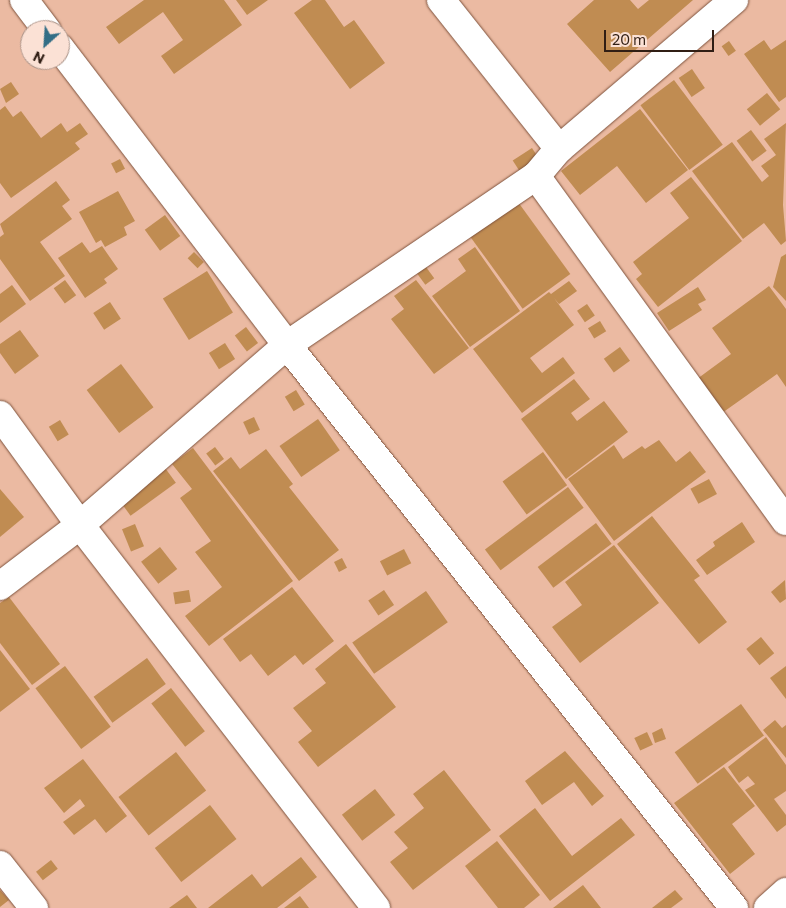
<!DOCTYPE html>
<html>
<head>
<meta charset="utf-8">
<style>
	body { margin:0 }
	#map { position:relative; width:786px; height:908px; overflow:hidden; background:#ebbaa2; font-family:Commissioner,sans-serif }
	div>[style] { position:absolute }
	.building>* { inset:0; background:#c08c52; transform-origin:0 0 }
	.roads { filter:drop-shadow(0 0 1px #7e533d) drop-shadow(0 0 1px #7e533d) }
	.street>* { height:28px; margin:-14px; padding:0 14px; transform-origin:14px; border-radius:14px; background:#fff }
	span { translate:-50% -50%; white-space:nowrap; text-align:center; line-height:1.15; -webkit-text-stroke:4.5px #fbe1d5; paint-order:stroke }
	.north { position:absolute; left:20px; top:20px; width:50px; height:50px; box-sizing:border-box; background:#fbe1d5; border:1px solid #aa9388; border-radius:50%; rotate:206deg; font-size:14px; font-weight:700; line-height:20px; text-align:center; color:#301e14 }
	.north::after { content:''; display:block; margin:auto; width:18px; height:22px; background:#336e86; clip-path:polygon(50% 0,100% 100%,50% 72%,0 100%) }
	.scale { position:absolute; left:604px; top:30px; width:110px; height:22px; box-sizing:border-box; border:2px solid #301e14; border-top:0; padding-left:6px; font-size:15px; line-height:18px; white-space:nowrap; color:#301e14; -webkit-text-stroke:4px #fbe1d5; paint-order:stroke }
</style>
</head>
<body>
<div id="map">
	<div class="building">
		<i style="clip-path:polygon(144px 0,224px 0,242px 25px,174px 74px,161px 56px,183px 40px,163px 12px,119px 44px,106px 27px)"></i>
		<i style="clip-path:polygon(236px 0,268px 0,247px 15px)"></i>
		<i style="clip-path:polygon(312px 0,325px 0,344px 27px,354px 20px,385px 63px,350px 89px,294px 13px)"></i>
		<i style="clip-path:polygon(594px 0,630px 0,638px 9px,649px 0,693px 0,610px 72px,567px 24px)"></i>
		<i style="clip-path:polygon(764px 40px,771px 50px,786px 40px,786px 97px,779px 102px,744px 54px)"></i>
		<i style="left:729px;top:41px;width:12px;height:9px;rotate:55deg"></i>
		<i style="left:692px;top:69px;width:23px;height:16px;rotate:56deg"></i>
		<i style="left:674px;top:80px;width:81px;height:42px;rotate:53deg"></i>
		<i style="clip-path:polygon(11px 82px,19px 94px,6px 103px,0 89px)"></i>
		<i style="left:767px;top:93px;width:21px;height:26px;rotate:51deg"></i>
		<i style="clip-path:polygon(5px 106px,13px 117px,21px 111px,41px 138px,61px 123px,67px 132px,80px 123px,88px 134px,75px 143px,80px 149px,11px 198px,0 183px,0 110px)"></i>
		<i style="clip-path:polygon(640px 109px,688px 170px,646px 203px,617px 166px,580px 195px,561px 171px)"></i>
		<i style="clip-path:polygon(786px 123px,783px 205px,786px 241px,781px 245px,764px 223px,743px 239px,692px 171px,732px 142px,762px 182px,769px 176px,761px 166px,776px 155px,764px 139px)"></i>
		<i style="left:751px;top:130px;width:26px;height:18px;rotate:53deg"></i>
		<i style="left:532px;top:148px;width:17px;height:23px;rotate:57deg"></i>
		<i style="left:120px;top:159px;width:11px;height:10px;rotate:63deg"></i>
		<i style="clip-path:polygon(691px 177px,742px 241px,658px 307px,636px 279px,642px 274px,633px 262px,689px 218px,670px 193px)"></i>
		<i style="clip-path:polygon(56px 181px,70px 200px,62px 206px,72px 219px,40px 242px,65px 276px,30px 301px,0 259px,0 237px,4px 234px,0 224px)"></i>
		<i style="clip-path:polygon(118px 191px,135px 221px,124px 227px,127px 235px,105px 247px,101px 240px,96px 243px,79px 212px)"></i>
		<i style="left:518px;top:202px;width:89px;height:59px;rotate:54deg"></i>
		<i style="left:165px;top:215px;width:26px;height:25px;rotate:54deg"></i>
		<i style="clip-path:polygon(82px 242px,90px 253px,102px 246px,118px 269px,104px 279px,107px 283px,85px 298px,58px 258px)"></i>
		<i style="clip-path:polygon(475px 247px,520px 311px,470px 347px,432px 296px,466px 271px,458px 259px)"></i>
		<i style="left:194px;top:252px;width:14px;height:9px;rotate:45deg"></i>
		<i style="clip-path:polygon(786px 254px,786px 301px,773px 287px,781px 257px)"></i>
		<i style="left:426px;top:267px;width:14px;height:11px;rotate:54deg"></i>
		<i style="left:207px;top:271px;width:49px;height:52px;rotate:58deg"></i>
		<i style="left:65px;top:280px;width:19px;height:14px;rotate:54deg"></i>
		<i style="clip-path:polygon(416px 280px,469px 348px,434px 374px,391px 319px,404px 309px,394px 296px)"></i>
		<i style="clip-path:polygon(569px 281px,577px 291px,559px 304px,554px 298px,574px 325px,530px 358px,542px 373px,563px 357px,575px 373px,522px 413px,473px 349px,549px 292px,551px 294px)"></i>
		<i style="clip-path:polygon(12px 285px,26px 304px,0 323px,0 294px)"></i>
		<i style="clip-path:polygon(769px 286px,786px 309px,786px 387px,777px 374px,722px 413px,697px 379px,731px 354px,712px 328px)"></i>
		<i style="clip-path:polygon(698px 287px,706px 300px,698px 304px,702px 310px,669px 331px,657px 313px)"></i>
		<i style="left:110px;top:302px;width:20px;height:20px;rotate:57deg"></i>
		<i style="left:587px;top:304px;width:14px;height:12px;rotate:56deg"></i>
		<i style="left:600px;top:321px;width:12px;height:14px;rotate:59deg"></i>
		<i style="left:246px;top:327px;width:20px;height:14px;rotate:53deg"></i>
		<i style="clip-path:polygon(20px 330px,39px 356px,15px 374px,0 353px,0 344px)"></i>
		<i style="left:225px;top:343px;width:19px;height:19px;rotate:58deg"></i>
		<i style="left:620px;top:347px;width:17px;height:20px;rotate:54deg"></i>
		<i style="left:121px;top:364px;width:54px;height:43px;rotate:53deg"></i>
		<i style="clip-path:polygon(574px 379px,590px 399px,571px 413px,577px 421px,604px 401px,628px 432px,566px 479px,521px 419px)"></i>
		<i style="left:296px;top:390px;width:17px;height:13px;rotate:59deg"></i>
		<i style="left:254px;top:417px;width:14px;height:12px;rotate:65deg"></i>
		<i style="left:318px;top:419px;width:38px;height:47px;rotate:55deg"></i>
		<i style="left:60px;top:420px;width:17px;height:13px;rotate:59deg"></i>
		<i style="clip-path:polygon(659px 440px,676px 462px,690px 451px,706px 472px,614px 541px,568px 479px,614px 445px,623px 459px,642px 446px,645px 449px)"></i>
		<i style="left:215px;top:447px;width:15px;height:11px;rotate:53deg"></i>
		<i style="clip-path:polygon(193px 448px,293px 581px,209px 646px,185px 616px,222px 587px,195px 552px,211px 541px,180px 498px,192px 489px,172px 464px)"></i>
		<i style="clip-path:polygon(266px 449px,293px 484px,289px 487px,339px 550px,299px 581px,213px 471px,231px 457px,240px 469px)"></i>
		<i style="left:543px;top:452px;width:41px;height:50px;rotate:54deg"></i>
		<i style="left:160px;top:461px;width:27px;height:56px;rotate:54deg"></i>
		<i style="left:709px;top:479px;width:17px;height:21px;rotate:62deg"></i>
		<i style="left:568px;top:487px;width:26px;height:104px;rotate:53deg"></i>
		<i style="clip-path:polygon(0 489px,24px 517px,0 537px)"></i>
		<i style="clip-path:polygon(652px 516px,700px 576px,694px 580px,727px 622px,699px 644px,617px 544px)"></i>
		<i style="clip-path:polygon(742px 522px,755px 542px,707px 575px,696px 560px,715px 546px,713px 542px)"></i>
		<i style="left:596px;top:523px;width:26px;height:73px;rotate:53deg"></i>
		<i style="left:135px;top:524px;width:24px;height:14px;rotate:68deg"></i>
		<i style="clip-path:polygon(614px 545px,659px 603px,580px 663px,552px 627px,582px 605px,565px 582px)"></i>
		<i style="left:160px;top:547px;width:28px;height:24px;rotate:52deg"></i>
		<i style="left:404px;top:549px;width:16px;height:27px;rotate:63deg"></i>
		<i style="left:342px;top:558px;width:11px;height:9px;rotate:63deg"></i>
		<i style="clip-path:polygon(785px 580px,786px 599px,780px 603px,771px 592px)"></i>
		<i style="clip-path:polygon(292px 587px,334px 641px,303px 665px,295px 655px,268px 676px,251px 654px,240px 662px,223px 639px)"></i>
		<i style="left:189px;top:590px;width:12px;height:16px;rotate:81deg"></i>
		<i style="left:384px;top:590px;width:18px;height:19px;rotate:56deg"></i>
		<i style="left:426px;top:591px;width:38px;height:90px;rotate:55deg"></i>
		<i style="clip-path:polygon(9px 597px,60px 664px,32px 685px,0 643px,0 603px)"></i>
		<i style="left:761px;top:637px;width:21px;height:19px;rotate:51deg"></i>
		<i style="clip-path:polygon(346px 644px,396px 707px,318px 767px,298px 742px,312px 731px,293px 708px,326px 683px,315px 669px)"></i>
		<i style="clip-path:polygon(0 650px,30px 689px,0 712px)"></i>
		<i style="left:147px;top:658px;width:32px;height:66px;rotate:54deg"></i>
		<i style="left:65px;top:666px;width:76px;height:37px;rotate:53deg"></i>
		<i style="clip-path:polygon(786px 666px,786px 699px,770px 678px)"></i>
		<i style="left:171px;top:688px;width:55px;height:25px;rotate:52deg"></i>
		<i style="left:741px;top:704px;width:39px;height:82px;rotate:54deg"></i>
		<i style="clip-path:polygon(775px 720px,782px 728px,786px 725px,786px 758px,763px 730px)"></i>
		<i style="clip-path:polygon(662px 728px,666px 739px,655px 743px,652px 733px)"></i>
		<i style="left:647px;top:732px;width:14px;height:14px;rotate:65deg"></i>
		<i style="clip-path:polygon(766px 737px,786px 765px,786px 791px,774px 799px,786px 815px,786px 825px,777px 832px,745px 790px,755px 784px,748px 776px,739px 783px,728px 767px)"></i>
		<i style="clip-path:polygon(565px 751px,604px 796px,592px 806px,574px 782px,542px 805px,525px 781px)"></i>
		<i style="left:176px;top:752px;width:49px;height:73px;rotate:52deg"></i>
		<i style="clip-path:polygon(83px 759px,127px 816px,106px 833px,95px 819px,74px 835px,63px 822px,85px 806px,80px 799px,64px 813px,44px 788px)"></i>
		<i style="clip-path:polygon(724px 767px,755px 806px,732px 824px,755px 854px,730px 874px,674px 803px)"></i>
		<i style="clip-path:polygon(444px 770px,491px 830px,413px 890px,390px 862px,408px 848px,394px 832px,424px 808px,413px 794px)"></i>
		<i style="left:375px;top:789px;width:33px;height:42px;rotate:52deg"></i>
		<i style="left:210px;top:805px;width:43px;height:70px;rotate:52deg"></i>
		<i style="clip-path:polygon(535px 808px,572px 856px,621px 818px,635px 835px,550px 901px,499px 836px)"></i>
		<i style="clip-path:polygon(497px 841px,540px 895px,524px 908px,498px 908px,465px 866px)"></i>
		<i style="clip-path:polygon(301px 857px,317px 877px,277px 908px,208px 908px,252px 874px,262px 887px)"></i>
		<i style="left:51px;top:860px;width:11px;height:19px;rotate:52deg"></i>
		<i style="clip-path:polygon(583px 885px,601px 908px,553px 908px)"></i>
		<i style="clip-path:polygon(0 890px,9px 900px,0 907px)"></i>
		<i style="clip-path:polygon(675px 890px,683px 899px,671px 908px,652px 908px)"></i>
		<i style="clip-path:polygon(187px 895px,197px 908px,169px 908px)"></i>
		<i style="clip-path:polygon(300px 896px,309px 908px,284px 908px)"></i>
	</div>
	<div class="roads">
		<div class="street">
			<i style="left:24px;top:0;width:38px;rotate:53deg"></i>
			<i style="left:441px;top:0;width:190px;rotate:51.6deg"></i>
			<i style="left:60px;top:48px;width:374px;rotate:52.6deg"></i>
			<i style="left:287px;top:345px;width:719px;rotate:51.55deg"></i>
			<i style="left:536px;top:176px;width:426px;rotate:54.1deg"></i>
			<i style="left:0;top:415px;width:136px;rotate:54deg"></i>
			<i style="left:80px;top:525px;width:484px;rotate:52.3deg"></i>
			<i style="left:0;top:586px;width:101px;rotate:-37.3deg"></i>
			<i style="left:80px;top:525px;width:274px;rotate:-41deg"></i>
			<i style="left:287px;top:345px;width:301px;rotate:-34.2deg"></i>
			<i style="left:536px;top:176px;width:35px;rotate:-50deg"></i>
			<i style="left:559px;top:149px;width:230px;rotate:-40.4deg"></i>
			<i style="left:0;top:865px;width:55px;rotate:51.7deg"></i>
			<i style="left:768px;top:908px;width:24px;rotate:-42deg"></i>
		</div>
	</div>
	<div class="north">N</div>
	<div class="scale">20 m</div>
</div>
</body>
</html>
